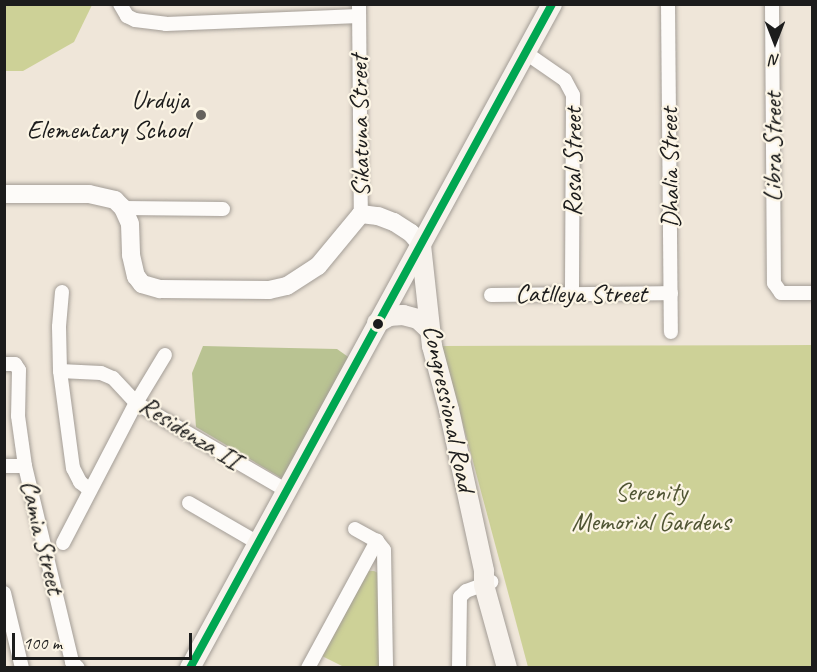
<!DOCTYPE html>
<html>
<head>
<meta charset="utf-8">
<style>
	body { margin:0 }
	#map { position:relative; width:817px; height:672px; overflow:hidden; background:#efe6d9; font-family:Caveat,sans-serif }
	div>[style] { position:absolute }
	.green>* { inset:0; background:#cdd197 }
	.forest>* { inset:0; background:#b9c392 }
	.roads { filter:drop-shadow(0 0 2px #a39d96) drop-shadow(0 0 2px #a39d96) }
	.minor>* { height:14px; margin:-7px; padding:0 7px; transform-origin:7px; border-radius:7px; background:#fdfbf9 }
	.tertiary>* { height:18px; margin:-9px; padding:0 9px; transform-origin:9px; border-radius:9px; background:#fdfbf9 }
	.secondary>* { height:20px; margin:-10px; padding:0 10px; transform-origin:10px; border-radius:10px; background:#f7f2ec }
	.bus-1>* { height:8px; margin:-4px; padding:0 4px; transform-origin:4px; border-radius:4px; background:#00a651 }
	.dots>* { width:16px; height:16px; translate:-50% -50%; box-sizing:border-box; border:3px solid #fcf5e5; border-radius:50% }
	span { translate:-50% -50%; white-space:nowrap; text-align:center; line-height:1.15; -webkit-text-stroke:4.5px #fcf5e5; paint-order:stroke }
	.poi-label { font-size:26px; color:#1c1c1c }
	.right { translate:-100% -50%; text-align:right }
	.street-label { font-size:26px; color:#1c1c1c }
	.park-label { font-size:26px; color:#505534 }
	.frame { position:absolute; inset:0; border:6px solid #1c1c1c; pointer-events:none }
	.north { position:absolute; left:745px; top:12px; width:60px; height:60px; -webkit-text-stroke:4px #fcf5e5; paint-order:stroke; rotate:180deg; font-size:16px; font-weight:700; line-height:24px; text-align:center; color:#1c1c1c }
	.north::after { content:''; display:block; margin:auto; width:21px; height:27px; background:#1c1c1c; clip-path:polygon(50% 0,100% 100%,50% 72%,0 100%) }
	.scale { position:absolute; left:12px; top:633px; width:180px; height:27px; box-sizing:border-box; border:3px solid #1c1c1c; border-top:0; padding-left:8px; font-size:18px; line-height:21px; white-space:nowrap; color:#1c1c1c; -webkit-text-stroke:4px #fcf5e5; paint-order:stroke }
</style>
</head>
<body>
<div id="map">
	<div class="green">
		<i style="clip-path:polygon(4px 5px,5px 4px,92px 5px,74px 42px,23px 71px,5px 71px)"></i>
		<i style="clip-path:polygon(812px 345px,812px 667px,528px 667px,442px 346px)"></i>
		<i style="clip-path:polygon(368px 571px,374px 571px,380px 574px,379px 667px,344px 667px,322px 656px)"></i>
	</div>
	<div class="forest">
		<i style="clip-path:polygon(203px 346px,337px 349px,354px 361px,288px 482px,196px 427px,192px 373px)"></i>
	</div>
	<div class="roads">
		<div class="minor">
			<i style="left:120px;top:4px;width:14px;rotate:60deg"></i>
			<i style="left:127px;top:16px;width:9px;rotate:27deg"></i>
			<i style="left:135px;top:20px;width:31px;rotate:7deg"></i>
			<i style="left:166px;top:24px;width:193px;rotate:-2.4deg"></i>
			<i style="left:359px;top:4px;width:210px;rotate:89.5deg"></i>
			<i style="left:668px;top:4px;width:328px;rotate:89.5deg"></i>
			<i style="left:772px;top:4px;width:279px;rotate:89.6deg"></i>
			<i style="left:774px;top:283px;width:12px;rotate:55deg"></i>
			<i style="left:781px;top:293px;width:31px"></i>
			<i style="left:526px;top:53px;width:47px;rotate:34.7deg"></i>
			<i style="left:565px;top:80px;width:17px;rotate:62deg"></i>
			<i style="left:573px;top:95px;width:199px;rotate:90.3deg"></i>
			<i style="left:123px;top:208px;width:100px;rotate:0.6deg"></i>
			<i style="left:62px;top:292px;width:35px;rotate:95deg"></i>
			<i style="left:59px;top:327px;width:44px;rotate:88.7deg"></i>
			<i style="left:60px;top:371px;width:98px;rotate:82.4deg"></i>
			<i style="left:73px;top:468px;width:16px;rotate:63deg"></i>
			<i style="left:80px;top:482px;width:13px;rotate:39deg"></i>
			<i style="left:491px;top:295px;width:180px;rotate:-0.6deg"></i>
			<i style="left:4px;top:364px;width:11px"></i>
			<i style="left:15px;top:364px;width:7px;rotate:56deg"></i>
			<i style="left:19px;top:370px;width:46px;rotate:91.2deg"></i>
			<i style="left:18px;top:416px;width:50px;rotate:82deg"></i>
			<i style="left:25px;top:466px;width:202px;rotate:76.5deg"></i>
			<i style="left:72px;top:662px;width:8px;rotate:45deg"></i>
			<i style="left:60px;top:371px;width:41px;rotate:2.8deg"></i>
			<i style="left:101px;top:373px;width:13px;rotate:23deg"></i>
			<i style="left:113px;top:378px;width:34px;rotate:47deg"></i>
			<i style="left:136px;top:403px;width:175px;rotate:30.2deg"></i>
			<i style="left:4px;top:466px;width:21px"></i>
			<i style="left:189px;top:503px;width:80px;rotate:30.1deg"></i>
			<i style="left:355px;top:529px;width:25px;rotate:29deg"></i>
			<i style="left:377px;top:541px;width:11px;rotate:52deg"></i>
			<i style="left:384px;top:550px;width:118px;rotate:89deg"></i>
			<i style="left:63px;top:543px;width:158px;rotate:-62.5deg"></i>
			<i style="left:136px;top:403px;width:56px;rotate:-58.9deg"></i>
			<i style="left:4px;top:593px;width:77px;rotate:76.5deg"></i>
			<i style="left:308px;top:668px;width:145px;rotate:-61.5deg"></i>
			<i style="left:459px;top:668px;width:71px;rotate:-89.2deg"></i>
			<i style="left:460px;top:597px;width:8px;rotate:-45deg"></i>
			<i style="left:466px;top:591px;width:27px;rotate:-20deg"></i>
		</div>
		<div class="tertiary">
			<i style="left:4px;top:194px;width:85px"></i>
			<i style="left:89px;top:194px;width:27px;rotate:13deg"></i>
			<i style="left:115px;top:200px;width:11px;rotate:45deg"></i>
			<i style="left:123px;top:208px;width:17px;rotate:66deg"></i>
			<i style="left:130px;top:224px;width:31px;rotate:88deg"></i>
			<i style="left:131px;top:255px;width:22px;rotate:77deg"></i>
			<i style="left:136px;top:276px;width:10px;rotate:53deg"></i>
			<i style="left:142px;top:284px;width:19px;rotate:16deg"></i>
			<i style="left:160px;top:289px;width:109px;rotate:0.5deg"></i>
			<i style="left:269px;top:290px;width:18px;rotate:-13deg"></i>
			<i style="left:287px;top:286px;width:37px;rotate:-33deg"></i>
			<i style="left:318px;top:266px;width:67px;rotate:-50.4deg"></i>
			<i style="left:361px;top:214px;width:17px;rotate:7deg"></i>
			<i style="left:378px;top:216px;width:17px;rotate:21deg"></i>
			<i style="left:394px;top:222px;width:20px;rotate:33deg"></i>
			<i style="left:411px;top:233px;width:16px;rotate:50deg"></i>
		</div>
		<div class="secondary">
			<i style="left:421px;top:245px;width:102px;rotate:83.8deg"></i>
			<i style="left:432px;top:346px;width:66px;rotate:75.1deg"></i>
			<i style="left:449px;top:410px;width:165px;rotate:77.7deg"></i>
			<i style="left:484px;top:571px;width:14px;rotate:90deg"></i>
			<i style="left:484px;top:585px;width:86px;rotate:74.5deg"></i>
			<i style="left:377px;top:323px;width:14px;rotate:-30deg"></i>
			<i style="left:389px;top:316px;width:14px;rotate:-4deg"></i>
			<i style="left:403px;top:315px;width:16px;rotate:15deg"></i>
			<i style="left:418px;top:319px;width:16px;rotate:43deg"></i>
			<i style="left:190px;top:668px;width:756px;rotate:-61.4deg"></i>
		</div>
	</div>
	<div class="bus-1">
		<i style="left:190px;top:668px;width:756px;rotate:-61.4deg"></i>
	</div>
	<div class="dots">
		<i style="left:201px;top:115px;background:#66635e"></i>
		<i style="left:378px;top:324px;background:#1c1c1c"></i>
	</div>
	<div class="poi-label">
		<span class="right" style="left:189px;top:115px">Urduja<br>Elementary School</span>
	</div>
	<div class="street-label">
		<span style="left:360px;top:126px;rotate:-91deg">Sikatuna Street</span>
		<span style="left:773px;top:147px;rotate:-90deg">Libra Street</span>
		<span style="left:573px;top:162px;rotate:-90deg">Rosal Street</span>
		<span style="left:670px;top:168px;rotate:-91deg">Dhalia Street</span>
		<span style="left:581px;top:294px">Catlleya Street</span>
		<span style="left:449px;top:408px;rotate:78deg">Congressional Road</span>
		<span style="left:190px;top:433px;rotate:32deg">Residenza II</span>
		<span style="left:42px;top:537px;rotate:76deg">Camia Street</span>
	</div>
	<div class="park-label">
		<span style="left:651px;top:507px">Serenity<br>Memorial Gardens</span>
	</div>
	<div class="frame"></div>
	<div class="north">N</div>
	<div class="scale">100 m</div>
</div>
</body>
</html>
